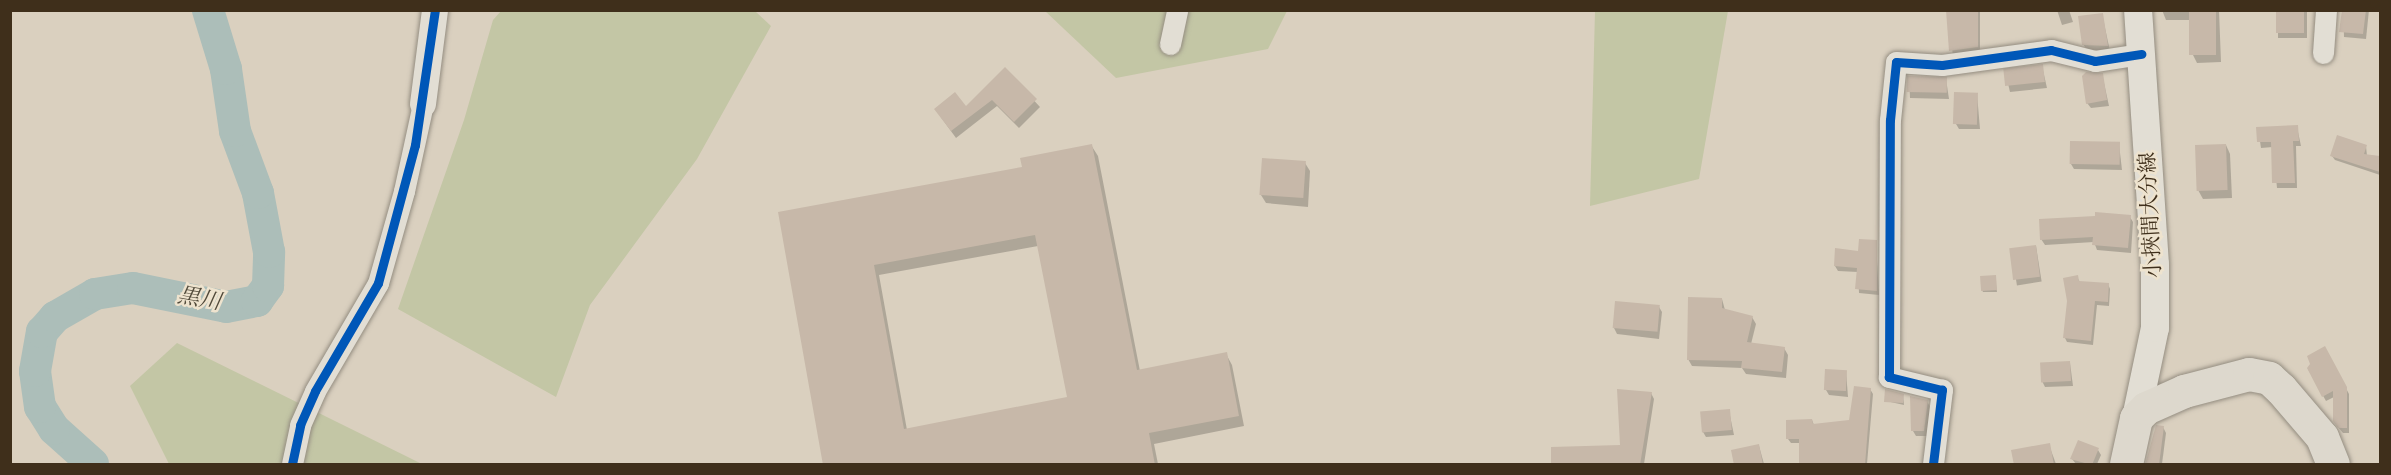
<!DOCTYPE html>
<html>
<head>
<meta charset="utf-8">
<style>
	body { margin:0 }
	#map { position:relative; width:2391px; height:475px; overflow:hidden; background:#dad0bf; font-family:"IM FELL English","Noto Serif JP",serif }
	div>[style] { position:absolute }
	.green>* { inset:0; background:#c3c6a5 }
	.shadow>* { inset:0; background:#0003; transform-origin:0 0 }
	.river>* { height:32px; margin:-16px; padding:0 16px; transform-origin:16px; border-radius:16px; background:#acbeb9 }
	.building>* { inset:0; background:#c7b8a9; transform-origin:0 0 }
	.roads { filter:drop-shadow(0 0 2px #948d81) drop-shadow(0 0 2px #948d81) }
	.minor>* { height:21px; margin:-10.5px; padding:0 10.5px; transform-origin:10.5px; border-radius:10.5px; background:#e2ded4 }
	.tertiary>* { height:26px; margin:-13px; padding:0 13px; transform-origin:13px; border-radius:13px; background:#e2ded4 }
	.secondary>* { height:28px; margin:-14px; padding:0 14px; transform-origin:14px; border-radius:14px; background:#e2ded4 }
	.primary>* { height:33px; margin:-16.5px; padding:0 16.5px; transform-origin:16.5px; border-radius:16.5px; background:#ddd8cd }
	.cycleway>* { height:9px; margin:-4.5px; padding:0 4.5px; transform-origin:4.5px; border-radius:4.5px; background:#0057b8 }
	span { translate:-50% -50%; white-space:nowrap; text-align:center; line-height:1.15; -webkit-text-stroke:5px #eee3ce; paint-order:stroke }
	.street-label { font-size:21px; color:#3f2f1b }
	.water-label { font-size:22px; color:#514a3a; font-style:italic }
	.frame { position:absolute; inset:0; border:12px solid #3f2f1b; pointer-events:none }
</style>
</head>
<body>
<div id="map">
	<div class="green">
		<i style="clip-path:polygon(501px 11px,755px 11px,771px 26px,697px 159px,590px 305px,556px 397px,398px 309px,464px 120px,493px 20px)"></i>
		<i style="clip-path:polygon(1045px 11px,1287px 11px,1268px 49px,1116px 78px)"></i>
		<i style="clip-path:polygon(1595px 11px,1728px 11px,1699px 179px,1590px 206px)"></i>
		<i style="clip-path:polygon(177px 343px,422px 464px,169px 464px,130px 386px)"></i>
	</div>
	<div class="shadow">
		<i style="clip-path:polygon(1947px 10px,1980px 10px,1980px 53px,1953px 56px)"></i>
		<i style="clip-path:polygon(2057px 10px,2069px 10px,2073px 22px,2062px 25px)"></i>
		<i style="clip-path:polygon(2162px 10px,2219px 10px,2221px 62px,2197px 63px,2193px 55px,2191px 20px,2166px 20px)"></i>
		<i style="left:2278px;top:10px;width:29px;height:28px"></i>
		<i style="clip-path:polygon(2343px 10px,2369px 10px,2366px 39px,2344px 37px)"></i>
		<i style="clip-path:polygon(2102px 14px,2110px 51px,2087px 50px,2083px 44px)"></i>
		<i style="clip-path:polygon(2042px 66px,2047px 88px,2010px 92px,2005px 71px)"></i>
		<i style="clip-path:polygon(1005px 69px,1040px 107px,1019px 128px,997px 106px,956px 138px,940px 116px,966px 109px)"></i>
		<i style="clip-path:polygon(2102px 74px,2109px 106px,2091px 108px,2087px 103px)"></i>
		<i style="clip-path:polygon(1909px 77px,1946px 79px,1949px 99px,1910px 98px)"></i>
		<i style="clip-path:polygon(1977px 94px,1980px 129px,1959px 129px,1956px 124px)"></i>
		<i style="clip-path:polygon(2297px 127px,2301px 146px,2296px 146px,2297px 188px,2277px 188px,2273px 147px,2261px 148px,2258px 128px)"></i>
		<i style="clip-path:polygon(2119px 144px,2122px 170px,2074px 169px,2071px 164px)"></i>
		<i style="clip-path:polygon(evenodd,1091px 145px,1098px 156px,1140px 371px,1226px 354px,1232px 365px,1244px 426px,1154px 444px,1158px 464px,825px 464px,780px 213px,1023px 168px,1091px 145px,1038px 246px,1068px 398px,907px 430px,879px 275px,1038px 246px)"></i>
		<i style="clip-path:polygon(2226px 145px,2230px 154px,2232px 198px,2203px 199px,2198px 190px)"></i>
		<i style="clip-path:polygon(2366px 146px,2367px 156px,2380px 157px,2380px 175px,2335px 160px,2332px 156px)"></i>
		<i style="clip-path:polygon(1305px 163px,1310px 171px,1308px 207px,1266px 203px,1261px 195px)"></i>
		<i style="clip-path:polygon(2130px 217px,2133px 222px,2131px 253px,2097px 250px,2094px 242px,2045px 245px,2041px 239px)"></i>
		<i style="clip-path:polygon(1876px 242px,1879px 295px,1859px 293px,1858px 272px,1838px 271px,1835px 266px)"></i>
		<i style="left:2036px;top:246px;width:36px;height:25px;rotate:81deg"></i>
		<i style="clip-path:polygon(1995px 277px,1997px 292px,1983px 292px,1982px 290px)"></i>
		<i style="clip-path:polygon(2077px 277px,2080px 282px,2108px 284px,2110px 289px,2109px 306px,2097px 305px,2093px 345px,2067px 342px,2065px 338px)"></i>
		<i style="clip-path:polygon(1722px 299px,1725px 310px,1752px 317px,1756px 324px,1751px 344px,1784px 348px,1788px 355px,1786px 378px,1746px 374px,1742px 368px,1692px 366px,1688px 359px)"></i>
		<i style="clip-path:polygon(1659px 307px,1662px 312px,1659px 339px,1617px 334px,1614px 328px)"></i>
		<i style="clip-path:polygon(2325px 348px,2349px 394px,2349px 433px,2343px 433px,2338px 427px,2334px 397px,2326px 401px,2308px 369px)"></i>
		<i style="clip-path:polygon(2070px 363px,2073px 386px,2045px 387px,2042px 381px)"></i>
		<i style="clip-path:polygon(1846px 371px,1848px 397px,1829px 395px,1826px 390px)"></i>
		<i style="clip-path:polygon(1870px 389px,1873px 394px,1867px 464px,1801px 464px,1801px 443px,1791px 443px,1788px 439px,1812px 420px,1814px 425px,1850px 421px)"></i>
		<i style="clip-path:polygon(1651px 393px,1654px 399px,1644px 464px,1553px 464px,1621px 447px)"></i>
		<i style="clip-path:polygon(1903px 395px,1904px 405px,1886px 401px)"></i>
		<i style="clip-path:polygon(1927px 401px,1930px 407px,1927px 436px,1916px 436px,1913px 431px)"></i>
		<i style="clip-path:polygon(1729px 411px,1734px 435px,1706px 437px,1703px 432px)"></i>
		<i style="clip-path:polygon(2163px 427px,2166px 433px,2162px 464px,2147px 464px)"></i>
		<i style="clip-path:polygon(2049px 445px,2056px 464px,2016px 464px)"></i>
		<i style="clip-path:polygon(1759px 446px,1764px 464px,1736px 464px)"></i>
		<i style="clip-path:polygon(2098px 450px,2101px 455px,2097px 464px,2076px 464px,2072px 459px)"></i>
	</div>
	<div class="river">
		<i style="left:93px;top:464px;width:52px;rotate:-138.1deg"></i>
		<i style="left:54px;top:429px;width:26px;rotate:-122deg"></i>
		<i style="left:40px;top:407px;width:36px;rotate:-98deg"></i>
		<i style="left:35px;top:371px;width:40px;rotate:-80deg"></i>
		<i style="left:42px;top:332px;width:20px;rotate:-49deg"></i>
		<i style="left:55px;top:317px;width:46px;rotate:-29.9deg"></i>
		<i style="left:95px;top:294px;width:38px;rotate:-9deg"></i>
		<i style="left:133px;top:288px;width:95px;rotate:11.5deg"></i>
		<i style="left:226px;top:307px;width:32px;rotate:-11deg"></i>
		<i style="left:257px;top:301px;width:19px;rotate:-54deg"></i>
		<i style="left:268px;top:286px;width:34px;rotate:-88deg"></i>
		<i style="left:269px;top:252px;width:60px;rotate:-100.6deg"></i>
		<i style="left:258px;top:193px;width:66px;rotate:-110.4deg"></i>
		<i style="left:235px;top:131px;width:63px;rotate:-98.3deg"></i>
		<i style="left:226px;top:69px;width:62px;rotate:-107deg"></i>
	</div>
	<div class="building">
		<i style="clip-path:polygon(1946px 10px,1978px 10px,1978px 47px,1949px 51px)"></i>
		<i style="left:2189px;top:10px;width:27px;height:45px"></i>
		<i style="left:2276px;top:10px;width:28px;height:23px"></i>
		<i style="clip-path:polygon(2342px 10px,2366px 10px,2363px 34px,2339px 32px)"></i>
		<i style="clip-path:polygon(2103px 13px,2108px 46px,2082px 45px,2078px 16px)"></i>
		<i style="left:2043px;top:64px;width:18px;height:40px;rotate:84deg"></i>
		<i style="clip-path:polygon(1005px 67px,1037px 99px,1014px 122px,992px 100px,951px 131px,934px 109px,955px 92px,966px 106px)"></i>
		<i style="clip-path:polygon(2086px 72px,2103px 73px,2107px 100px,2086px 104px,2082px 76px)"></i>
		<i style="left:1907px;top:76px;width:40px;height:16px;rotate:1deg"></i>
		<i style="left:1954px;top:92px;width:24px;height:32px;rotate:2deg"></i>
		<i style="clip-path:polygon(2298px 125px,2299px 141px,2293px 141px,2295px 183px,2272px 183px,2271px 142px,2257px 142px,2256px 127px)"></i>
		<i style="clip-path:polygon(2337px 135px,2367px 145px,2364px 154px,2380px 156px,2380px 172px,2330px 156px)"></i>
		<i style="left:2070px;top:141px;width:50px;height:23px;rotate:1deg"></i>
		<i style="clip-path:polygon(evenodd,1092px 144px,1137px 370px,1227px 352px,1239px 416px,1149px 433px,1155px 465px,823px 465px,778px 212px,1022px 167px,1020px 158px,1092px 144px,1035px 235px,1067px 397px,904px 429px,874px 265px,1035px 235px)"></i>
		<i style="left:2226px;top:144px;width:46px;height:31px;rotate:88deg"></i>
		<i style="left:1262px;top:158px;width:44px;height:37px;rotate:4deg"></i>
		<i style="clip-path:polygon(2095px 212px,2131px 215px,2128px 248px,2092px 245px,2093px 237px,2040px 240px,2039px 219px,2095px 216px)"></i>
		<i style="clip-path:polygon(1859px 239px,1877px 240px,1877px 291px,1855px 289px,1857px 268px,1834px 266px,1835px 248px,1858px 251px)"></i>
		<i style="left:2036px;top:245px;width:32px;height:27px;rotate:83deg"></i>
		<i style="left:1996px;top:275px;width:15px;height:16px;rotate:86deg"></i>
		<i style="clip-path:polygon(2078px 275px,2079px 281px,2109px 283px,2108px 302px,2095px 301px,2091px 341px,2063px 338px,2067px 301px,2063px 278px)"></i>
		<i style="clip-path:polygon(1688px 297px,1722px 298px,1722px 308px,1753px 316px,1747px 342px,1785px 347px,1782px 372px,1741px 368px,1742px 361px,1687px 360px)"></i>
		<i style="left:1615px;top:301px;width:45px;height:27px;rotate:5deg"></i>
		<i style="clip-path:polygon(2325px 346px,2347px 387px,2347px 428px,2338px 428px,2333px 421px,2333px 391px,2322px 397px,2307px 368px,2310px 364px,2307px 356px)"></i>
		<i style="left:2070px;top:361px;width:20px;height:30px;rotate:87deg"></i>
		<i style="left:1825px;top:369px;width:22px;height:21px;rotate:3deg"></i>
		<i style="clip-path:polygon(1854px 386px,1871px 388px,1865px 465px,1799px 465px,1799px 439px,1786px 439px,1786px 420px,1812px 419px,1813px 424px,1849px 420px)"></i>
		<i style="clip-path:polygon(1617px 389px,1652px 392px,1640px 465px,1551px 465px,1551px 447px,1620px 445px)"></i>
		<i style="clip-path:polygon(1885px 389px,1904px 394px,1903px 403px,1884px 402px)"></i>
		<i style="clip-path:polygon(1910px 396px,1928px 400px,1924px 431px,1911px 431px)"></i>
		<i style="left:1730px;top:409px;width:21px;height:30px;rotate:85deg"></i>
		<i style="clip-path:polygon(2156px 425px,2164px 426px,2159px 465px,2145px 465px)"></i>
		<i style="clip-path:polygon(2078px 440px,2099px 448px,2092px 465px,2070px 459px)"></i>
		<i style="clip-path:polygon(2050px 443px,2054px 465px,2014px 465px,2011px 450px)"></i>
		<i style="clip-path:polygon(1759px 444px,1763px 465px,1734px 465px,1731px 450px)"></i>
	</div>
	<div class="roads">
		<div class="minor">
			<i style="left:1170px;top:44px;width:35px;rotate:-78deg"></i>
			<i style="left:2323px;top:53px;width:43px;rotate:-86deg"></i>
			<i style="left:292px;top:464px;width:40px;rotate:-78deg"></i>
			<i style="left:300px;top:425px;width:37px;rotate:-66deg"></i>
			<i style="left:315px;top:391px;width:125px;rotate:-59.7deg"></i>
			<i style="left:378px;top:283px;width:96px;rotate:-74.2deg"></i>
			<i style="left:404px;top:191px;width:89px;rotate:-77.7deg"></i>
			<i style="left:1933px;top:464px;width:75px;rotate:-83.1deg"></i>
			<i style="left:1942px;top:390px;width:55px;rotate:-166.2deg"></i>
			<i style="left:1889px;top:377px;width:257px;rotate:-89.8deg"></i>
			<i style="left:1890px;top:120px;width:58px;rotate:-84.1deg"></i>
			<i style="left:1896px;top:62px;width:46px;rotate:3.7deg"></i>
			<i style="left:1942px;top:65px;width:110px;rotate:-7.8deg"></i>
			<i style="left:2051px;top:50px;width:45px;rotate:14deg"></i>
			<i style="left:2095px;top:61px;width:47px;rotate:-8.7deg"></i>
		</div>
		<div class="tertiary">
			<i style="left:423px;top:104px;width:95px;rotate:-82.7deg"></i>
		</div>
		<div class="secondary">
			<i style="left:2136px;top:418px;width:92px;rotate:-78.1deg"></i>
			<i style="left:2155px;top:328px;width:63px;rotate:-90deg"></i>
			<i style="left:2155px;top:265px;width:256px;rotate:-93.8deg"></i>
		</div>
		<div class="primary">
			<i style="left:2126px;top:464px;width:47px;rotate:-77.7deg"></i>
			<i style="left:2136px;top:418px;width:14px;rotate:-45deg"></i>
			<i style="left:2146px;top:408px;width:42px;rotate:-24.1deg"></i>
			<i style="left:2184px;top:391px;width:67px;rotate:-14.7deg"></i>
			<i style="left:2249px;top:374px;width:20px;rotate:11deg"></i>
			<i style="left:2269px;top:378px;width:16px;rotate:43deg"></i>
			<i style="left:2281px;top:389px;width:63px;rotate:49.5deg"></i>
			<i style="left:2322px;top:437px;width:29px;rotate:68deg"></i>
		</div>
	</div>
	<div class="cycleway">
		<i style="left:292px;top:464px;width:40px;rotate:-78deg"></i>
		<i style="left:300px;top:425px;width:37px;rotate:-66deg"></i>
		<i style="left:315px;top:391px;width:125px;rotate:-59.7deg"></i>
		<i style="left:378px;top:283px;width:143px;rotate:-75deg"></i>
		<i style="left:415px;top:145px;width:136px;rotate:-81.6deg"></i>
		<i style="left:1933px;top:464px;width:75px;rotate:-83.1deg"></i>
		<i style="left:1942px;top:390px;width:55px;rotate:-166.2deg"></i>
		<i style="left:1889px;top:377px;width:257px;rotate:-89.8deg"></i>
		<i style="left:1890px;top:120px;width:58px;rotate:-84.1deg"></i>
		<i style="left:1896px;top:62px;width:46px;rotate:3.7deg"></i>
		<i style="left:1942px;top:65px;width:110px;rotate:-7.8deg"></i>
		<i style="left:2051px;top:50px;width:45px;rotate:14deg"></i>
		<i style="left:2095px;top:61px;width:47px;rotate:-8.7deg"></i>
	</div>
	<div class="street-label">
		<span style="left:2152px;top:215px;rotate:-93deg">小挾間大分線</span>
	</div>
	<div class="water-label">
		<span style="left:199px;top:300px;rotate:10deg">黒川</span>
	</div>
	<div class="frame"></div>
</div>
</body>
</html>
